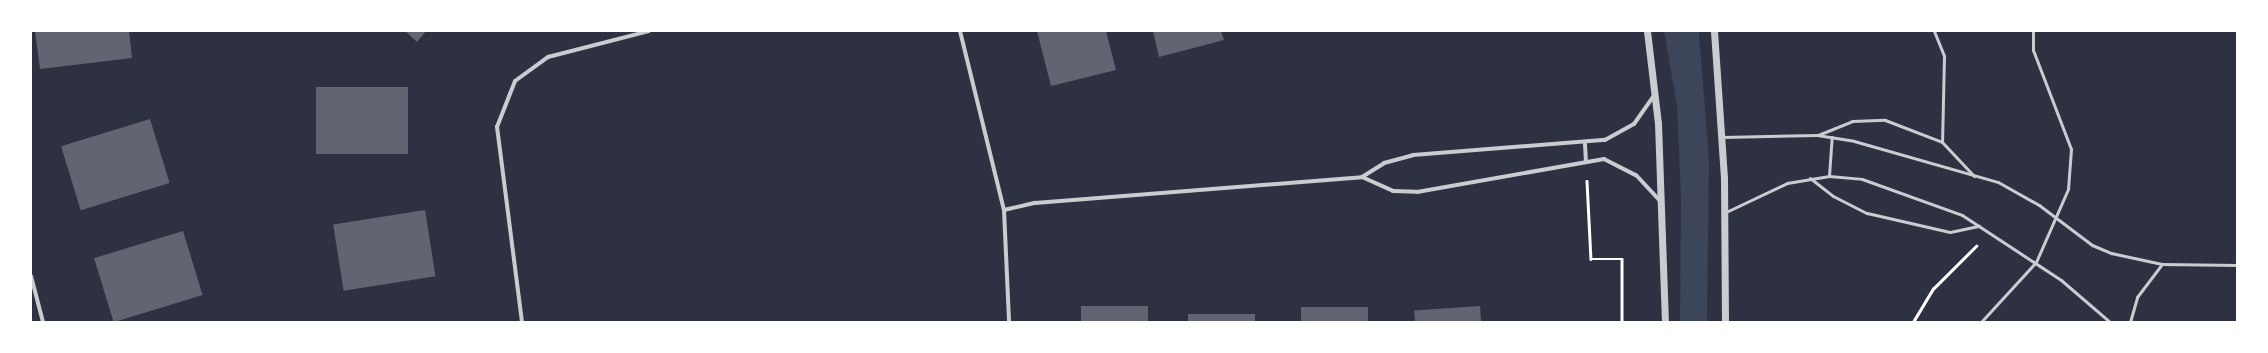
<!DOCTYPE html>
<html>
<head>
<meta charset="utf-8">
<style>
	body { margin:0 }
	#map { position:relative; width:2268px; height:353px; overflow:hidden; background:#2d3142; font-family:Montserrat,sans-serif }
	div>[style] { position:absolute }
	.green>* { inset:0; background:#3c4559 }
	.building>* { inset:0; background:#626471; transform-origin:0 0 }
	.path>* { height:2.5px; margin:-1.25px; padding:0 1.25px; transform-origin:1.25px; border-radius:1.25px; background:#fff }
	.service>* { height:3px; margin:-1.5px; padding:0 1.5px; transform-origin:1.5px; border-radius:1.5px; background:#caccd0 }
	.minor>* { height:4px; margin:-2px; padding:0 2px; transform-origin:2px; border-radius:2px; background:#caccd0 }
	.tertiary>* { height:7px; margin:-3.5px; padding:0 3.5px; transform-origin:3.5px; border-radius:3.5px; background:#caccd0 }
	span { translate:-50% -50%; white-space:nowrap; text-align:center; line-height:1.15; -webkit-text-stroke:3px #fff; paint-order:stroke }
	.frame { position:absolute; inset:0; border:32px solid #fff; pointer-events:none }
</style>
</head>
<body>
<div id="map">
	<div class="green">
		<i style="clip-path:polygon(1664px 31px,1699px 31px,1699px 34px,1709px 160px,1707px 322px,1680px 322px,1681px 197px,1677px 105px)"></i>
	</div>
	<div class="building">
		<i style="clip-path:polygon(35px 31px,129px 31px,132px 58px,40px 69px)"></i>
		<i style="clip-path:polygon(405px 31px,426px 31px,417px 42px)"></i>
		<i style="clip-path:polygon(1037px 31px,1106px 31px,1116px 70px,1051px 86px)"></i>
		<i style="clip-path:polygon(1153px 31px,1221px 31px,1224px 40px,1159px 57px)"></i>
		<i style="left:316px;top:87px;width:92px;height:67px"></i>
		<i style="left:150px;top:119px;width:67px;height:93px;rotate:73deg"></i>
		<i style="left:425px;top:210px;width:67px;height:93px;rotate:81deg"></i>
		<i style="left:183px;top:231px;width:67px;height:93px;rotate:73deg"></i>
		<i style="left:1148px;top:306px;width:16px;height:67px;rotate:90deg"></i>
		<i style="left:1480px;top:306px;width:16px;height:66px;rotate:86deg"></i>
		<i style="left:1368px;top:307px;width:15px;height:67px;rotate:90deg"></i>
		<i style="left:1255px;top:314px;width:8px;height:67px;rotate:90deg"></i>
	</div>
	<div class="path">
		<i style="left:1587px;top:181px;width:78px;rotate:87.1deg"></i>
		<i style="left:1591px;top:259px;width:31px"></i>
		<i style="left:1622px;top:259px;width:63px;rotate:90deg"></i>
		<i style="left:1913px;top:322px;width:39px;rotate:-59deg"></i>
		<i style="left:1933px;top:289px;width:61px;rotate:-45deg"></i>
	</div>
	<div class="service">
		<i style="left:1934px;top:31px;width:27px;rotate:68deg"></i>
		<i style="left:1944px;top:56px;width:86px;rotate:91.3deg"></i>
		<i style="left:1818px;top:135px;width:37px;rotate:-22deg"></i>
		<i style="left:1852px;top:121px;width:33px;rotate:-2deg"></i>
		<i style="left:1885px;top:120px;width:61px;rotate:21.1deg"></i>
		<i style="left:1942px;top:142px;width:47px;rotate:46.7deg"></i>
		<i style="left:1722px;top:137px;width:95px;rotate:-1.2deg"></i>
		<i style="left:1817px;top:135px;width:37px;rotate:9deg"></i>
		<i style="left:1854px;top:141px;width:150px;rotate:15.9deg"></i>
		<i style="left:1998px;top:182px;width:47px;rotate:29.3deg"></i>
		<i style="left:2039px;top:205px;width:66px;rotate:37deg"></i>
		<i style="left:2092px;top:245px;width:21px;rotate:23deg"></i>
		<i style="left:2111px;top:253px;width:52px;rotate:12.2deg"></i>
		<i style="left:2162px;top:264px;width:75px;rotate:0.8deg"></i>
		<i style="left:1829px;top:176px;width:39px;rotate:-86deg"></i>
		<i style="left:1810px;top:178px;width:29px;rotate:38deg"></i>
		<i style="left:1833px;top:196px;width:38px;rotate:27deg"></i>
		<i style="left:1867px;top:213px;width:85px;rotate:12.9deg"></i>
		<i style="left:1950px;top:232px;width:30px;rotate:-12deg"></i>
		<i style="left:1726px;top:212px;width:68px;rotate:-25.4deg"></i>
		<i style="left:1787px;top:183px;width:43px;rotate:-9.5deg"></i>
		<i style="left:1829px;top:176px;width:33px;rotate:5deg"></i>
		<i style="left:1862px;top:179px;width:106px;rotate:19.8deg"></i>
		<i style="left:1962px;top:215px;width:118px;rotate:33.3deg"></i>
		<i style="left:2061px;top:280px;width:65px;rotate:40.6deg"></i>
		<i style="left:1981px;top:322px;width:81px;rotate:-47.5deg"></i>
		<i style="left:2036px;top:262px;width:80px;rotate:-66.3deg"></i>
		<i style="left:2068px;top:189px;width:40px;rotate:-85.7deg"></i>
		<i style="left:2071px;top:149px;width:106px;rotate:-111deg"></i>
		<i style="left:2033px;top:50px;width:19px;rotate:-90deg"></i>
		<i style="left:2130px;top:322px;width:26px;rotate:-74deg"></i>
		<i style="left:2137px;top:297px;width:41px;rotate:-52.9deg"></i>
	</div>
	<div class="minor">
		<i style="left:960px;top:31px;width:184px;rotate:76.2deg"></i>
		<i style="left:1004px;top:210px;width:112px;rotate:87.4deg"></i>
		<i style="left:1585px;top:144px;width:18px;rotate:87deg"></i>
		<i style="left:1362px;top:177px;width:26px;rotate:-32deg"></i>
		<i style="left:1384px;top:163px;width:30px;rotate:-15deg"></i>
		<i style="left:1413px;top:155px;width:193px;rotate:-4.5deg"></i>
		<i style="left:1605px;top:140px;width:33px;rotate:-29deg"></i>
		<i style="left:1634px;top:124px;width:35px;rotate:-55deg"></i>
		<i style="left:1004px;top:210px;width:32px;rotate:-13deg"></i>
		<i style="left:1035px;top:203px;width:328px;rotate:-4.5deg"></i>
		<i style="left:1362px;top:177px;width:34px;rotate:24deg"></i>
		<i style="left:1393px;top:191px;width:24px;rotate:2deg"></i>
		<i style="left:1417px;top:192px;width:190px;rotate:-10deg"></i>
		<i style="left:1604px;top:159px;width:36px;rotate:27deg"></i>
		<i style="left:1636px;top:175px;width:35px;rotate:47deg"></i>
		<i style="left:31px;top:276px;width:48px;rotate:75.4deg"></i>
		<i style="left:522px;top:322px;width:197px;rotate:-97.3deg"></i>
		<i style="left:497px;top:127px;width:49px;rotate:-68.6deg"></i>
		<i style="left:515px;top:81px;width:41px;rotate:-36deg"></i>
		<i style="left:548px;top:57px;width:104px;rotate:-14.4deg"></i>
	</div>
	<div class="tertiary">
		<i style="left:1647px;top:31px;width:93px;rotate:83.2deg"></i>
		<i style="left:1658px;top:123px;width:199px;rotate:88deg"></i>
		<i style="left:1714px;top:31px;width:147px;rotate:86.1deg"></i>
		<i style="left:1724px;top:178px;width:144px;rotate:89.6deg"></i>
	</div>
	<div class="frame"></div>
</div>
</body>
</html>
